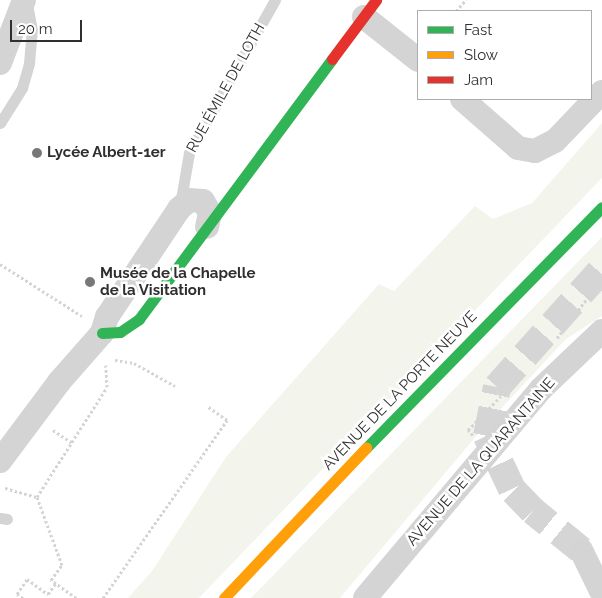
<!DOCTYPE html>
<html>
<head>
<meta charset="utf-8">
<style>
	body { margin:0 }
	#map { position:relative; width:602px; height:598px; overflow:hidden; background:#fff; font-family:Raleway,sans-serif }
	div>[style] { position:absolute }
	.green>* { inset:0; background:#f3f5ec }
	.secondary-tunnel>* { height:28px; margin-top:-14px; transform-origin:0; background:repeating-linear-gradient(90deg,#d5d5d5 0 28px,transparent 0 42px) }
	.path>* { height:3px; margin-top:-1.5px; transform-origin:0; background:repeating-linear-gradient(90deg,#d4d4d4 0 2.5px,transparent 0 5px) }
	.lane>* { height:11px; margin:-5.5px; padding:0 5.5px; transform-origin:5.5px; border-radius:5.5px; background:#d4d4d4 }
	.street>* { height:24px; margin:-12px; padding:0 12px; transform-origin:12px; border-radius:12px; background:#d4d4d4 }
	.fast>* { height:11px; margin:-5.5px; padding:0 5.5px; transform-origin:5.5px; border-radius:5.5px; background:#30b455 }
	.slow>* { height:11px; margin:-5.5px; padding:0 5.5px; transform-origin:5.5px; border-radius:5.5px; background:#ff9f0a }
	.jam>* { height:11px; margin:-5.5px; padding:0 5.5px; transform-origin:5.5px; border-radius:5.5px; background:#e5322d }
	.dots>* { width:14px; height:14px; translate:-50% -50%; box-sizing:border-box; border:2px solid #fff; border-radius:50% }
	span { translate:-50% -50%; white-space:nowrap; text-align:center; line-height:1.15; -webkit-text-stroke:5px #fff; paint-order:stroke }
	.street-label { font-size:15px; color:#2f2f2f }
	.poi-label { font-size:15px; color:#2f2f2f; font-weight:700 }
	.left { translate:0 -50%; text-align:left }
	.legend { position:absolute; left:417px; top:10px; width:175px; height:90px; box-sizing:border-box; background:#fff; border:1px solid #acacac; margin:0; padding:6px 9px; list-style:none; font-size:15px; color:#2f2f2f }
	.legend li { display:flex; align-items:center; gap:10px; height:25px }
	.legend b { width:25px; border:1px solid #acacac }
	.scale { position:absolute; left:10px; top:20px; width:72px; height:22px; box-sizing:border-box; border:2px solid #2f2f2f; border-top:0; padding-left:6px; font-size:15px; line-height:18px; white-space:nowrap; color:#2f2f2f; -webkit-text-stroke:4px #fff; paint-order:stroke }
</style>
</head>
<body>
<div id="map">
	<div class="green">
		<i style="clip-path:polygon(602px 123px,602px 178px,199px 598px,128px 598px,152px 571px,226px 457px,379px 284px,394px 291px,475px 206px,493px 219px,532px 203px)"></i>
		<i style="clip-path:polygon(602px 237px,602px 316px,566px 339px,483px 428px,340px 598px,251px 598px)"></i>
	</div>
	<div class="secondary-tunnel">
		<i style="left:581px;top:550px;width:62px;rotate:-140.9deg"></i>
		<i style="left:533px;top:511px;width:30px;rotate:-134deg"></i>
		<i style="left:512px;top:489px;width:59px;rotate:-115.3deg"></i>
		<i style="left:487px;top:436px;width:50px;rotate:-78.5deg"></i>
		<i style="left:497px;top:387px;width:158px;rotate:-48.3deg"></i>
	</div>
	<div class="path">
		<i style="left:456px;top:11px;width:15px;rotate:-48deg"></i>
		<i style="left:0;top:264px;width:97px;rotate:32.4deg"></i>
		<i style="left:557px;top:338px;width:74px;rotate:-52.7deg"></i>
		<i style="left:115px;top:360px;width:19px;rotate:9deg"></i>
		<i style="left:134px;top:363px;width:47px;rotate:29.3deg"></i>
		<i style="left:53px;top:430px;width:23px;rotate:34deg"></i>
		<i style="left:473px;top:435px;width:7px;rotate:-135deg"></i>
		<i style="left:468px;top:430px;width:47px;rotate:-45.9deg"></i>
		<i style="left:5px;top:488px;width:33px;rotate:16deg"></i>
		<i style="left:23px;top:598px;width:7px;rotate:-146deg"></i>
		<i style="left:17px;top:594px;width:18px;rotate:-56deg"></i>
		<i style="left:27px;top:579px;width:26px;rotate:36deg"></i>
		<i style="left:48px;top:594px;width:14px;rotate:-54deg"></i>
		<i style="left:76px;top:598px;width:31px;rotate:-144deg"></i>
		<i style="left:51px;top:580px;width:19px;rotate:-54deg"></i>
		<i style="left:62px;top:565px;width:72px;rotate:-110.2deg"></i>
		<i style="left:37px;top:497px;width:130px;rotate:-57.5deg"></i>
		<i style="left:107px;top:387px;width:22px;rotate:-93deg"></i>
		<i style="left:103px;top:598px;width:217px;rotate:-55.1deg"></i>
		<i style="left:227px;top:420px;width:24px;rotate:-145deg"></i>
	</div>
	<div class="lane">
		<i style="left:0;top:123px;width:41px;rotate:-57.8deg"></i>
		<i style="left:22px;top:88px;width:26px;rotate:-74deg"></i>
		<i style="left:29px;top:63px;width:33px;rotate:-85deg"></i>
		<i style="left:32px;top:30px;width:26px;rotate:-101deg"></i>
		<i style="left:180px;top:205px;width:53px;rotate:-80.2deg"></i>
		<i style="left:189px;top:153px;width:176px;rotate:-60.7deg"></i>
		<i style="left:0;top:518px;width:7px;rotate:8deg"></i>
	</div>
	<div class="street">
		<i style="left:364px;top:17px;width:69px;rotate:38.5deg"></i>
		<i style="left:0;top:63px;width:67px;rotate:-69.1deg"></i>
		<i style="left:462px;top:99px;width:74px;rotate:41.2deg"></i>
		<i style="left:518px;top:148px;width:17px;rotate:10deg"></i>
		<i style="left:535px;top:151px;width:22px;rotate:-27deg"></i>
		<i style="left:555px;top:141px;width:68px;rotate:-46.2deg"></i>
		<i style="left:0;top:461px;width:99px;rotate:-53.2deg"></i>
		<i style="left:59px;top:382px;width:65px;rotate:-48.7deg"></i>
		<i style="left:102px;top:333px;width:17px;rotate:-73deg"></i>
		<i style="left:107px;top:317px;width:130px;rotate:-56.3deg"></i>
		<i style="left:179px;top:209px;width:13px;rotate:-42deg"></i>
		<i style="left:189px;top:200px;width:14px;rotate:4deg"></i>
		<i style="left:203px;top:201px;width:14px;rotate:60deg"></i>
		<i style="left:210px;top:213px;width:14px;rotate:102deg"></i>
		<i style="left:581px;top:550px;width:48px;rotate:64deg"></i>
		<i style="left:365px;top:598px;width:273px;rotate:-49.9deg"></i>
		<i style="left:541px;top:389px;width:84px;rotate:-43.6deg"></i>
	</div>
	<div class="fast">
		<i style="left:102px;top:333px;width:18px;rotate:-3deg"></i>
		<i style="left:120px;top:332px;width:23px;rotate:-34deg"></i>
		<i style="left:139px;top:319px;width:324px;rotate:-53.4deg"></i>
		<i style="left:366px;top:448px;width:337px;rotate:-45.6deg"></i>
	</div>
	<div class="slow">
		<i style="left:224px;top:598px;width:207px;rotate:-46.6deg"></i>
	</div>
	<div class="jam">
		<i style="left:332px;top:59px;width:74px;rotate:-53.3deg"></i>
	</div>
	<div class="dots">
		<i style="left:37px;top:153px;background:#787878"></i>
		<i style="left:90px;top:282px;background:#787878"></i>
	</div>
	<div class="street-label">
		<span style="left:226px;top:88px;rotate:-61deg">RUE ÉMILE DE LOTH</span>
		<span style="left:400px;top:391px;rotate:-46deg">AVENUE DE LA PORTE NEUVE</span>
		<span style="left:481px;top:462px;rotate:-49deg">AVENUE DE LA QUARANTAINE</span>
	</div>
	<div class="poi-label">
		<span class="left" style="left:47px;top:153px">Lycée Albert-1er</span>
		<span class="left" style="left:100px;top:282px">Musée de la Chapelle<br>de la Visitation</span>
	</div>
	<ul class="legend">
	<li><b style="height:6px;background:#30b455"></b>Fast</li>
	<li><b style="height:6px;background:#ff9f0a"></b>Slow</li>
	<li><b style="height:6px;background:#e5322d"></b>Jam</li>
	</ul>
	<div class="scale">20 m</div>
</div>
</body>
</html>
